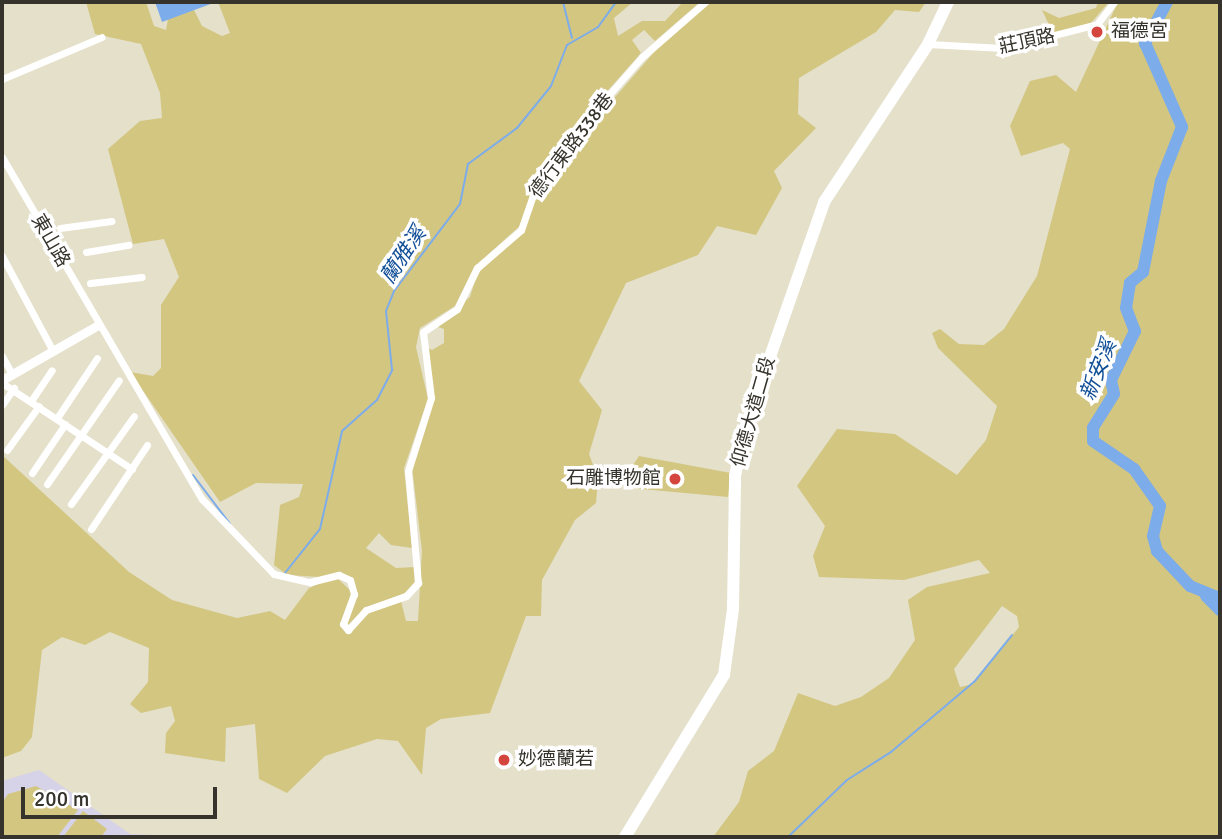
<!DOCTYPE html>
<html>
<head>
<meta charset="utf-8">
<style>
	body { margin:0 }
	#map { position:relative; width:1222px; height:839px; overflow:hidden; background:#e4e0ca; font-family:Signika,"Noto Sans TC",sans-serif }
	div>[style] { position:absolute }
	.education>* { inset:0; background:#d6d2e8 }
	.green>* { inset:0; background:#d3c681 }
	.water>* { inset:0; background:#7dacea }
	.stream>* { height:2px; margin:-1px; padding:0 1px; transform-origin:1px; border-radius:1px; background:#7dacea }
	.river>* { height:12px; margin:-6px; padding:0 6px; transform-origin:6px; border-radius:6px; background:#7dacea }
	.minor>* { height:7px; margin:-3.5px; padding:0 3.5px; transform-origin:3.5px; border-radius:3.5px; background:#fff }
	.tertiary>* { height:9px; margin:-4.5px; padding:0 4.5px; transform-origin:4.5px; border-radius:4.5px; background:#fff }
	.primary>* { height:12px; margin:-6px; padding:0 6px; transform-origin:6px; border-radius:6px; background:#fff }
	.dots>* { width:19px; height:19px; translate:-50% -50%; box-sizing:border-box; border:4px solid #fff; border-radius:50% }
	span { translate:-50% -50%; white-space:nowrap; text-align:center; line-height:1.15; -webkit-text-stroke:7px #fff; paint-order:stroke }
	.poi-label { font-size:19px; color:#35332b }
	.left { translate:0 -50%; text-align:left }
	.right { translate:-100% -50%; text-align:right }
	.street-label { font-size:19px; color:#35332b }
	.water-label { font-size:21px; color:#114f97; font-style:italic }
	.frame { position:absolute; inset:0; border:4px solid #35332b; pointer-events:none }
	.scale { position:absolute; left:21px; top:787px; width:196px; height:32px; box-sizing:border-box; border:4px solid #35332b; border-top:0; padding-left:9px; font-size:21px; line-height:24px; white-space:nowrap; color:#35332b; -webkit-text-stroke:5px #fff; paint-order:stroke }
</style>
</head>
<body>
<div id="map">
	<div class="education">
		<i style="clip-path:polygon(39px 770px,130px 834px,210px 837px,2px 837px,2px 781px)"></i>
	</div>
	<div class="green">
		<i style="clip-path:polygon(86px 2px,146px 2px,154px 26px,166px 30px,168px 19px,194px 10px,202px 26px,222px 36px,230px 33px,218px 2px,633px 2px,614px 18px,618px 36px,642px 21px,665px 21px,683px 2px,700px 2px,655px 41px,644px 30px,632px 40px,641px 53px,586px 115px,523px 223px,474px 267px,455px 306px,420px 328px,416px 347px,428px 399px,404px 468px,412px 548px,391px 545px,379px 533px,366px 548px,396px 568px,415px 567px,416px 580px,405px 593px,365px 608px,346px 627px,357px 592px,352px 579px,287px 575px,274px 565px,280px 505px,299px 497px,303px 484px,256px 483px,220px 502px,130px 372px,153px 376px,161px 368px,161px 305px,179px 277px,164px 239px,133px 244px,108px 149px,140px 121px,162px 118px,160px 93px,141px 44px,95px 34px)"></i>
		<i style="clip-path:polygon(711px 2px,926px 2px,919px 12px,895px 10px,876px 32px,799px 78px,798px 114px,816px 128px,774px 171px,782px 188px,756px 235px,717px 226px,698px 255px,626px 283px,579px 381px,602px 410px,589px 454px,598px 478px,596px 503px,575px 520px,542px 580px,541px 616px,526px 616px,490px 713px,441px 719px,426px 728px,422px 775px,398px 741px,377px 739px,325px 756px,287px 793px,259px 779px,255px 724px,226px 728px,225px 762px,165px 753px,166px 733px,175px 721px,171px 706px,141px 713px,130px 704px,148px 682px,149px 648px,110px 632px,85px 645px,62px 637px,42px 650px,32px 737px,21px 751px,2px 758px,2px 455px,129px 572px,172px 600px,237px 618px,270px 611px,285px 620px,309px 588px,336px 577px,352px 592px,345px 631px,369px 612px,401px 601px,406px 621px,418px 621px,422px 551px,412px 467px,434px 395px,424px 346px,432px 350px,444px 343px,444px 329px,435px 326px,470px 297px,479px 268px,522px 233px,535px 201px,590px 126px,662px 43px)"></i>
		<i style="clip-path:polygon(1098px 2px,1109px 2px,1091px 23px,1053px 33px,1042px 10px,1059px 18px,1096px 8px)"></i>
		<i style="clip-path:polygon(evenodd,1118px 2px,1220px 2px,1220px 837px,713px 837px,739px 802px,748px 771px,774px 751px,798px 693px,835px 706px,861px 697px,889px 678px,915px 640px,908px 600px,927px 587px,990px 573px,979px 560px,904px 580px,819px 577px,813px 556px,825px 526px,797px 486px,837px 429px,895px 434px,957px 475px,986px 440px,997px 406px,938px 348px,932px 333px,940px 329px,959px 344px,984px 345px,1004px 329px,1037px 276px,1070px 149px,1063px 143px,1021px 156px,1010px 126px,1030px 81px,1056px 75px,1076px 92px,1118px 2px,1002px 606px,1017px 616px,1019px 627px,973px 684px,960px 687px,954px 669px,1002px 606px)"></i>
		<i style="clip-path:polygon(639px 456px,731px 473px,728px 497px,631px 488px,626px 476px)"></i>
		<i style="clip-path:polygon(36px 786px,78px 810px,57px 837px,2px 837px,2px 803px,8px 794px)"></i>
		<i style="clip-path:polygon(83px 811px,107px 829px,101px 837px,63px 837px)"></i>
	</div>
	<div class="water">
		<i style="clip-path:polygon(155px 2px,216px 2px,162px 22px)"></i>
	</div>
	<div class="stream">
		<i style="left:563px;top:2px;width:37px;rotate:76deg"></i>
		<i style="left:193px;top:475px;width:61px;rotate:52.9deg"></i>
		<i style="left:285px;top:573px;width:56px;rotate:-51.5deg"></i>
		<i style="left:320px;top:529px;width:100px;rotate:-77.3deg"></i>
		<i style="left:342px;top:431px;width:47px;rotate:-41.5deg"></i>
		<i style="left:377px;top:400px;width:34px;rotate:-63deg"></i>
		<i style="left:392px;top:370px;width:59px;rotate:-95.8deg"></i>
		<i style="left:386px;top:311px;width:22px;rotate:-68deg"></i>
		<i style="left:394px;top:291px;width:109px;rotate:-52.8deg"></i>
		<i style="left:460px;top:204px;width:41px;rotate:-78.7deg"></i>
		<i style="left:468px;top:164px;width:61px;rotate:-36.3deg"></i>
		<i style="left:517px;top:128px;width:54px;rotate:-51deg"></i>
		<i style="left:551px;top:86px;width:44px;rotate:-68.7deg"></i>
		<i style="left:567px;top:45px;width:36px;rotate:-30deg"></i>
		<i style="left:598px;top:27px;width:31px;rotate:-54deg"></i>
		<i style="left:788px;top:837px;width:82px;rotate:-44deg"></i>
		<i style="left:847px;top:780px;width:52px;rotate:-32.5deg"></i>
		<i style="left:891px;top:752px;width:110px;rotate:-40.2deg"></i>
		<i style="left:975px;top:681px;width:59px;rotate:-51.2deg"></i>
	</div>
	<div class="river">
		<i style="left:1167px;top:2px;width:47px;rotate:118.2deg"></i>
		<i style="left:1145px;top:43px;width:92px;rotate:66.2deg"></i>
		<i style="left:1182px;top:127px;width:58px;rotate:111.3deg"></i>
		<i style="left:1161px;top:181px;width:93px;rotate:101.2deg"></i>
		<i style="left:1143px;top:272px;width:17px;rotate:140deg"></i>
		<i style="left:1130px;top:283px;width:25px;rotate:99deg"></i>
		<i style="left:1126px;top:308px;width:25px;rotate:69deg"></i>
		<i style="left:1135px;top:331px;width:55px;rotate:116.1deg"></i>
		<i style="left:1111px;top:380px;width:14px;rotate:78deg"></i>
		<i style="left:1114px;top:394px;width:40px;rotate:122deg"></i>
		<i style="left:1093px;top:428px;width:13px;rotate:90deg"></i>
		<i style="left:1093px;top:441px;width:50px;rotate:34.3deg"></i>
		<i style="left:1134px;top:469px;width:45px;rotate:54.9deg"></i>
		<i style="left:1160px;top:506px;width:31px;rotate:103deg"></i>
		<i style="left:1153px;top:536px;width:16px;rotate:75deg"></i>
		<i style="left:1157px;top:551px;width:48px;rotate:46.7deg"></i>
		<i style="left:1190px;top:586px;width:32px;rotate:22deg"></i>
		<i style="left:1206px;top:596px;width:20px;rotate:45deg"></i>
	</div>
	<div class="minor">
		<i style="left:928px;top:44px;width:75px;rotate:3.1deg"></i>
		<i style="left:1003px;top:48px;width:97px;rotate:-14.3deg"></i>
		<i style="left:1097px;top:24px;width:28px;rotate:-52deg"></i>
		<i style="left:2px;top:79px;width:108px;rotate:-22.8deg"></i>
		<i style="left:2px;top:157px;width:396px;rotate:59.7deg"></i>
		<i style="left:202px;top:499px;width:104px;rotate:46.2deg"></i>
		<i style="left:274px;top:574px;width:37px;rotate:13deg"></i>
		<i style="left:310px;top:582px;width:30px;rotate:-14deg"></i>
		<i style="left:339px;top:575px;width:12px;rotate:24deg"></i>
		<i style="left:350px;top:580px;width:15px;rotate:74deg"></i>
		<i style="left:354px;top:594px;width:32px;rotate:110deg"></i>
		<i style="left:343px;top:624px;width:8px;rotate:50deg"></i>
		<i style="left:348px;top:630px;width:27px;rotate:-48deg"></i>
		<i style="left:366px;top:610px;width:42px;rotate:-19.3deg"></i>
		<i style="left:406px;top:596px;width:18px;rotate:-47deg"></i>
		<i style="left:418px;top:583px;width:112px;rotate:-95.1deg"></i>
		<i style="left:408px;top:471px;width:77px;rotate:-72.5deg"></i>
		<i style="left:431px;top:398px;width:66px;rotate:-96.9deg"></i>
		<i style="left:423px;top:332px;width:41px;rotate:-34.1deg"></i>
		<i style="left:457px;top:309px;width:46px;rotate:-64deg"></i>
		<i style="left:477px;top:268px;width:58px;rotate:-40.8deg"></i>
		<i style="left:521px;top:230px;width:36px;rotate:-71deg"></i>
		<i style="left:533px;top:196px;width:104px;rotate:-54deg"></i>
		<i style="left:594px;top:112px;width:73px;rotate:-48.9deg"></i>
		<i style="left:642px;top:57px;width:84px;rotate:-41.1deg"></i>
		<i style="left:60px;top:228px;width:52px;rotate:-7.7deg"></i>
		<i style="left:86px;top:252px;width:43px;rotate:-9.5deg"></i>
		<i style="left:2px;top:256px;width:108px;rotate:61.8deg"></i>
		<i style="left:90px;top:283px;width:52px;rotate:-6.6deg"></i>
		<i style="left:2px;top:356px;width:21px;rotate:61deg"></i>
		<i style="left:2px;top:383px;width:156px;rotate:33.5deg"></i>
		<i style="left:31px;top:401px;width:37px;rotate:-56deg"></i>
		<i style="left:2px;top:405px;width:21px;rotate:-55deg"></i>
		<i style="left:57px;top:418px;width:72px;rotate:-56.3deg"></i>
		<i style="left:7px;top:450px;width:54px;rotate:-54deg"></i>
		<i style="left:32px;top:473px;width:59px;rotate:-56deg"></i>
		<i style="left:47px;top:484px;width:126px;rotate:-55.3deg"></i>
		<i style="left:71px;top:504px;width:108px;rotate:-54.4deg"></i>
		<i style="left:91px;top:529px;width:101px;rotate:-56.3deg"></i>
	</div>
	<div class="tertiary">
		<i style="left:2px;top:380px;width:111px;rotate:-29.8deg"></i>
	</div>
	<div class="primary">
		<i style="left:625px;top:837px;width:190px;rotate:-58.6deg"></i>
		<i style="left:724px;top:675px;width:67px;rotate:-82.2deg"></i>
		<i style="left:733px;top:609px;width:133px;rotate:-89.1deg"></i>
		<i style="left:735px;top:476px;width:46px;rotate:-78.7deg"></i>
		<i style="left:744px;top:431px;width:243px;rotate:-70.7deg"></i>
		<i style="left:824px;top:202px;width:189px;rotate:-56.6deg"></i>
		<i style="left:928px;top:44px;width:47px;rotate:-64.5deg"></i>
	</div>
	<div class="dots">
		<i style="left:1097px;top:32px;background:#d4463d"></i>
		<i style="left:675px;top:479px;background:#d4463d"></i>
		<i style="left:504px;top:760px;background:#d4463d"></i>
	</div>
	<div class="poi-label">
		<span class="left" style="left:1111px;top:32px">福德宮</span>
		<span class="right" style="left:661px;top:479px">石雕博物館</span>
		<span class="left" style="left:518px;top:760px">妙德蘭若</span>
	</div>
	<div class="street-label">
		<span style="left:1027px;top:42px;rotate:-12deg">莊頂路</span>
		<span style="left:572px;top:146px;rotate:-53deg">德行東路338巷</span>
		<span style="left:50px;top:241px;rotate:60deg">東山路</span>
		<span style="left:754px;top:412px;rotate:-74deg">仰德大道二段</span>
	</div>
	<div class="water-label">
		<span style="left:403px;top:255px;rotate:-56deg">蘭雅溪</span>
		<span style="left:1098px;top:370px;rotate:-68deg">新安溪</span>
	</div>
	<div class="frame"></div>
	<div class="scale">200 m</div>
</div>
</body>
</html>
